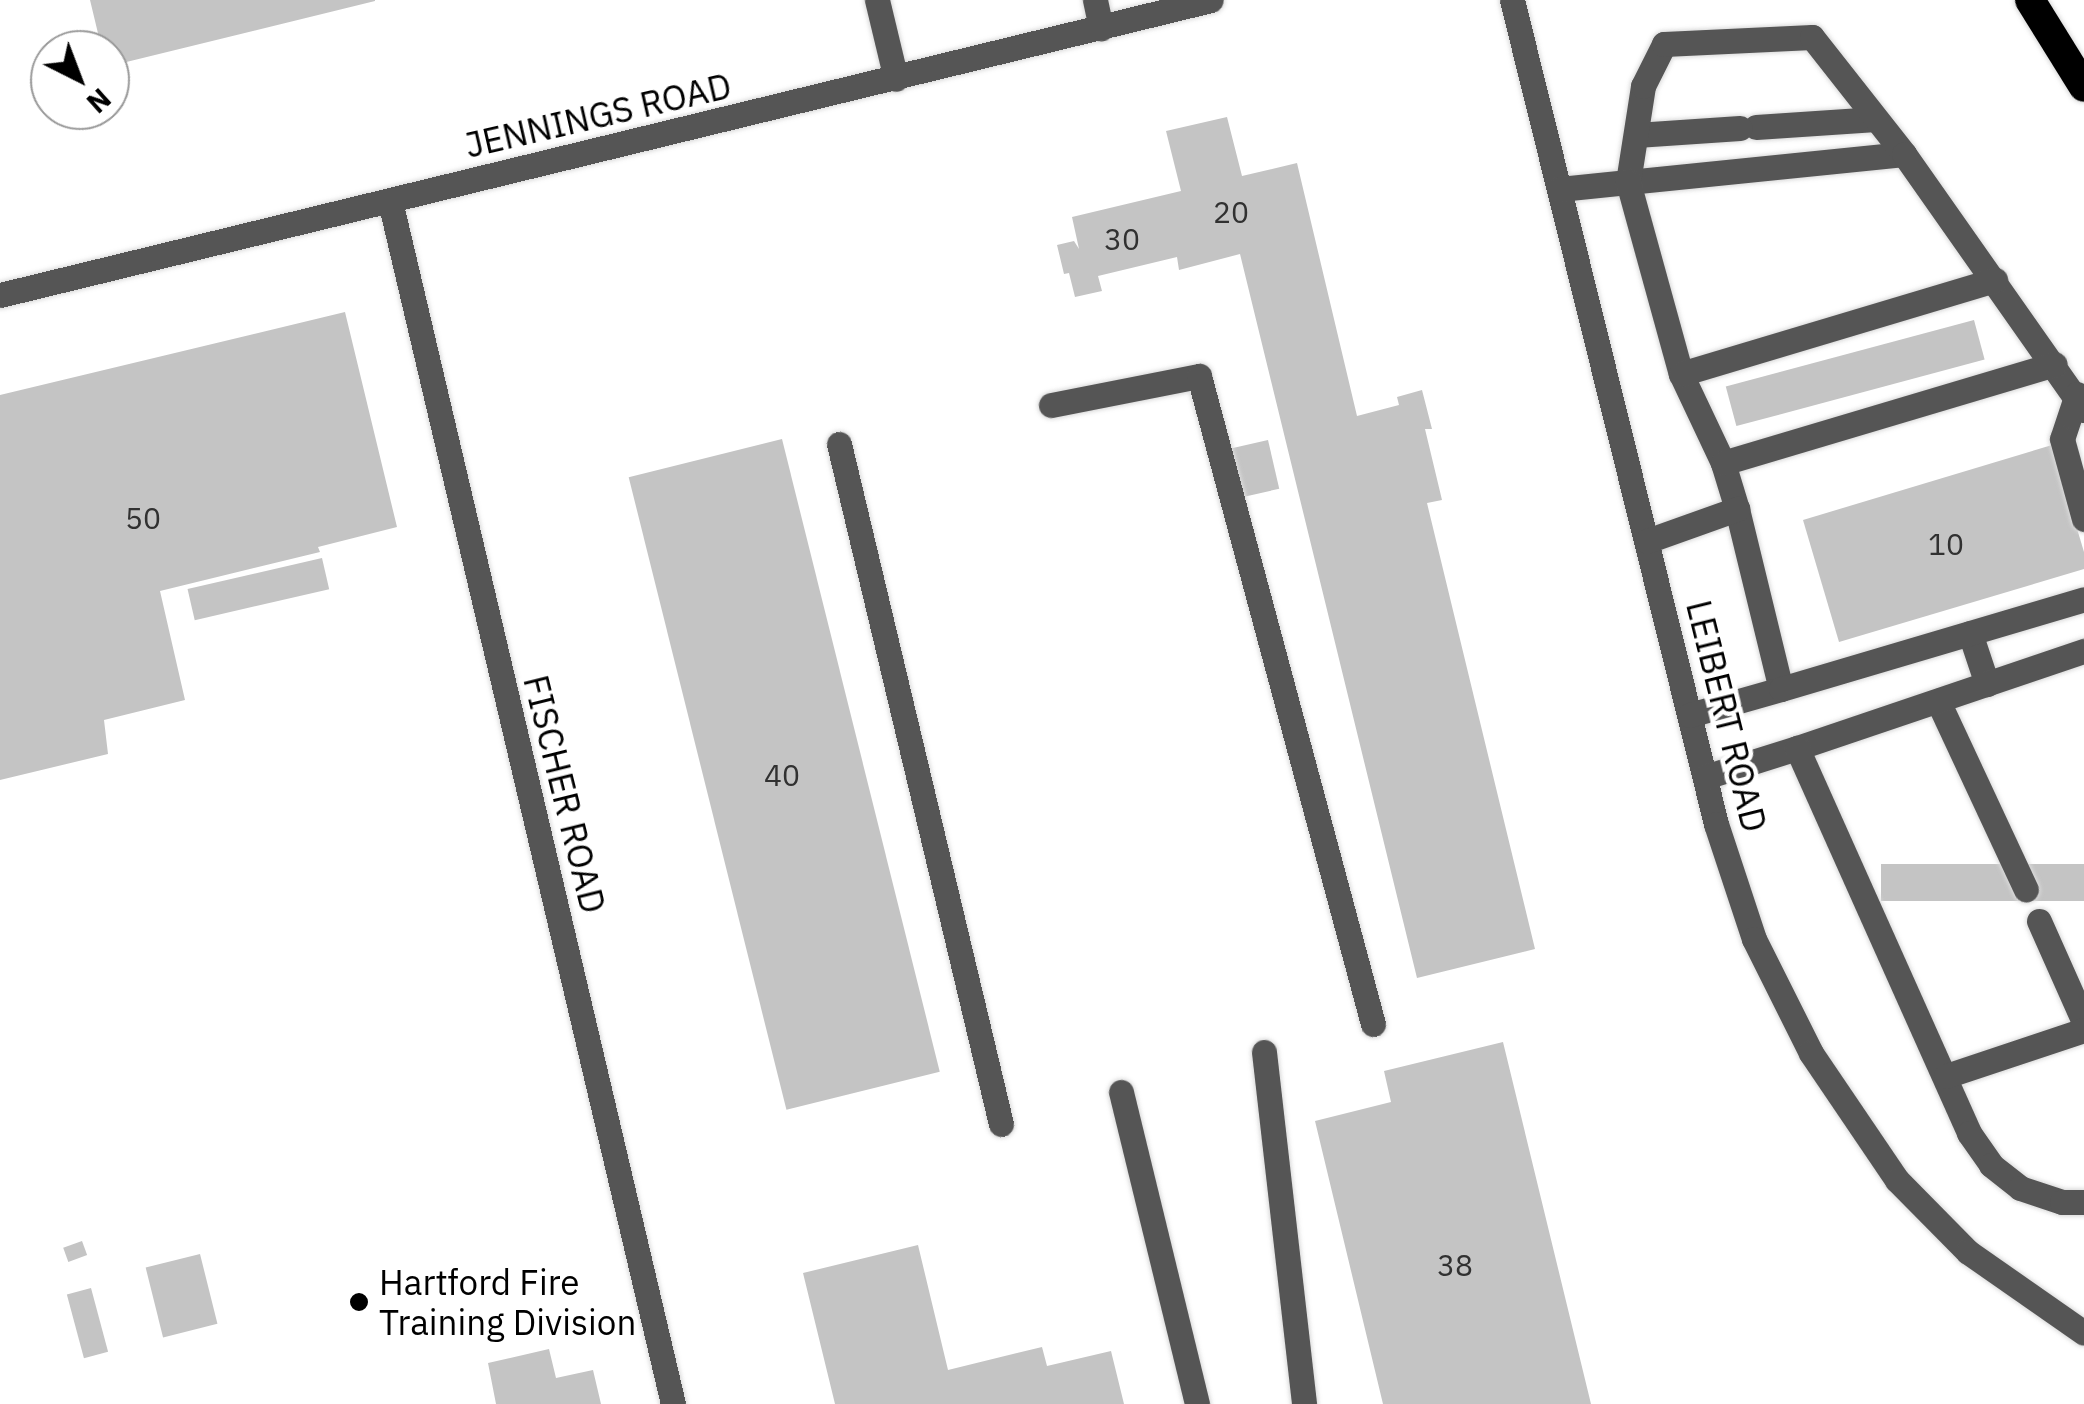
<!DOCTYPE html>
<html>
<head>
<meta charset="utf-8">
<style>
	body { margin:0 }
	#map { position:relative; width:2084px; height:1404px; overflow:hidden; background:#fff; font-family:"IBM Plex Sans",sans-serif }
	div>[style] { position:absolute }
	.building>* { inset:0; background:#c4c4c4; transform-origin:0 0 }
	.roads { filter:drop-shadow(0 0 2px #dbdbdb) drop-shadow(0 0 2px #dbdbdb) }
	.minor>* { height:25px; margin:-12.5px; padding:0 12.5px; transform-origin:12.5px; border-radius:12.5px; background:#555 }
	.highway>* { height:30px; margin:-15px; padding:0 15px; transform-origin:15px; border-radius:15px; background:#000 }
	.dots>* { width:28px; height:28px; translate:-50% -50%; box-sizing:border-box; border:5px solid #fff; border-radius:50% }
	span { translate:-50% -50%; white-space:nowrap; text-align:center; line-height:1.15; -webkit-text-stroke:9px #fff; paint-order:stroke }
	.number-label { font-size:30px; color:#313131 }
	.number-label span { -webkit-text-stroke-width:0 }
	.street-label { font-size:35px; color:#000 }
	.poi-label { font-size:35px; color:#000 }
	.left { translate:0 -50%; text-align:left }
	.north { position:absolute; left:30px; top:30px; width:100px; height:100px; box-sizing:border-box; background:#fff; border:2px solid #999; border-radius:50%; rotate:138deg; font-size:28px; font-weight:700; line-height:40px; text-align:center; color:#000 }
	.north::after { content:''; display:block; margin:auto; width:35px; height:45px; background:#000; clip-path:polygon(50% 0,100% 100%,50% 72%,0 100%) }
</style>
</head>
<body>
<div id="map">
	<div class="building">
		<i style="clip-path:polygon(90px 0,375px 0,375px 1px,110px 66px,110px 50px,102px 50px)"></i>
		<i style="clip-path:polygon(1227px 117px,1242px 176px,1297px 163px,1357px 416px,1399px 405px,1397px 397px,1422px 390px,1432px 429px,1425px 429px,1442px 500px,1427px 503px,1535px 949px,1417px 978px,1240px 254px,1179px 270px,1177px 257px,1098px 276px,1102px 291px,1075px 297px,1069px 273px,1064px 274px,1057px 245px,1074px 241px,1079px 249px,1072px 217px,1181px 191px,1166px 131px)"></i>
		<i style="clip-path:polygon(345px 312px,397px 527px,318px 547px,320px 552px,160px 591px,185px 700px,104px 720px,108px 754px,0 780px,0 395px)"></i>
		<i style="left:1974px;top:320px;width:41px;height:257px;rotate:75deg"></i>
		<i style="left:782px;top:439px;width:652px;height:158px;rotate:76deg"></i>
		<i style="left:1268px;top:440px;width:50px;height:37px;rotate:77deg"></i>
		<i style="clip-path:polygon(2052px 445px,2084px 552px,2084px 569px,1839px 642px,1803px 520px)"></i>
		<i style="left:322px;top:558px;width:32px;height:138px;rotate:77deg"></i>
		<i style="left:2084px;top:864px;width:37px;height:203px;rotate:90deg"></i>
		<i style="clip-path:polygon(1503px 1042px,1591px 1404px,1383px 1404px,1315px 1121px,1391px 1102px,1384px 1071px)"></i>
		<i style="left:82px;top:1241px;width:15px;height:20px;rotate:70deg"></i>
		<i style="clip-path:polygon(918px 1245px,948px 1370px,1042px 1347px,1047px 1366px,1111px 1351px,1124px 1404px,835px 1404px,803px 1273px)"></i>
		<i style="left:200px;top:1254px;width:72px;height:56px;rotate:76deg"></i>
		<i style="left:91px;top:1288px;width:66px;height:25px;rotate:75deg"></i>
		<i style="clip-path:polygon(549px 1349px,556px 1378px,593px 1370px,601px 1404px,496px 1404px,488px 1363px)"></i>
	</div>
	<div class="roads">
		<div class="minor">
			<i style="left:877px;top:0;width:81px;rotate:76.5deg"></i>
			<i style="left:1095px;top:0;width:29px;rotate:78deg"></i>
			<i style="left:1512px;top:0;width:849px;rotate:76.09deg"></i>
			<i style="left:1716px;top:824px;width:121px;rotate:71.7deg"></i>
			<i style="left:1754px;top:939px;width:127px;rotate:63.4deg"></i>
			<i style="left:1811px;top:1053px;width:153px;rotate:55.9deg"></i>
			<i style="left:1897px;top:1180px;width:101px;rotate:45.4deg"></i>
			<i style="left:1968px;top:1252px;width:141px;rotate:34.9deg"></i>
			<i style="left:1756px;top:127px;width:120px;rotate:-3.8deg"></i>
			<i style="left:1636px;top:135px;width:104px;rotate:-3.9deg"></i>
			<i style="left:1904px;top:154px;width:277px;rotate:174.2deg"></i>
			<i style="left:1628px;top:182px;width:97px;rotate:-81.1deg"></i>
			<i style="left:1643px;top:86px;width:47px;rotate:-63.4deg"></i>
			<i style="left:1664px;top:44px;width:148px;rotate:-2.7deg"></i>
			<i style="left:1812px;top:37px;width:149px;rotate:51.8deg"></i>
			<i style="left:1904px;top:154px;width:313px;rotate:54.9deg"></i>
			<i style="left:1560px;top:189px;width:68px;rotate:-5.9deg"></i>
			<i style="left:1628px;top:182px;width:199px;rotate:74.6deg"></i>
			<i style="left:1681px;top:374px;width:98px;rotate:64.7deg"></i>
			<i style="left:1723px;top:463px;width:48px;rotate:73.1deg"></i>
			<i style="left:1737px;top:509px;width:185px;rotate:76.3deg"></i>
			<i style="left:1781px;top:689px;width:95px;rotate:164.1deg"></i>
			<i style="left:390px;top:201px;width:1236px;rotate:76.76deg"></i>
			<i style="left:0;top:295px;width:1246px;rotate:-13.69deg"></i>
			<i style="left:1681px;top:374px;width:328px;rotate:-16.7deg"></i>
			<i style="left:2077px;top:394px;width:47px;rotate:108.4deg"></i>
			<i style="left:2062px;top:439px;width:83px;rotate:74.6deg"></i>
			<i style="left:1051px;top:405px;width:151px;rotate:-11.1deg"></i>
			<i style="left:1199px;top:376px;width:671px;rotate:74.97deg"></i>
			<i style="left:839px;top:444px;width:699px;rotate:76.6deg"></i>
			<i style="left:1723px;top:463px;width:346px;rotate:-16.6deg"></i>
			<i style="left:1647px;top:541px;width:96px;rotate:-19.6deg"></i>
			<i style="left:1970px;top:633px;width:54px;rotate:71.6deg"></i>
			<i style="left:1781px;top:689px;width:316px;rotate:-16.5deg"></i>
			<i style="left:1938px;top:701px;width:208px;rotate:65deg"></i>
			<i style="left:1797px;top:748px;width:303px;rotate:-18.7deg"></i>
			<i style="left:1705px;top:777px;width:96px;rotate:-17.5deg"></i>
			<i style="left:1797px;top:748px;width:422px;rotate:65.9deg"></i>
			<i style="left:1969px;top:1133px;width:39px;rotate:55deg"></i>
			<i style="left:1991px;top:1165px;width:37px;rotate:38deg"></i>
			<i style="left:2020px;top:1188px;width:44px;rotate:18.4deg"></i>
			<i style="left:2062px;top:1202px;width:22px"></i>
			<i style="left:2039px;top:921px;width:111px;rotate:66deg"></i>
			<i style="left:1264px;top:1052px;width:354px;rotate:83.5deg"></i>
			<i style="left:1946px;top:1076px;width:145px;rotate:-18.4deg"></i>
			<i style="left:1121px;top:1092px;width:321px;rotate:76.3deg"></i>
		</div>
		<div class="highway">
			<i style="left:2030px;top:0;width:102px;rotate:58.2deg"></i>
		</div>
	</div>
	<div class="dots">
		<i style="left:359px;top:1302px;background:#000"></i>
	</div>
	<div class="number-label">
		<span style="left:1231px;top:212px">20</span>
		<span style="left:1122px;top:239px">30</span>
		<span style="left:143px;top:518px">50</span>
		<span style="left:1946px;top:544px">10</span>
		<span style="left:782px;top:775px">40</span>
		<span style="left:1455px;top:1265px">38</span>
	</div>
	<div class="street-label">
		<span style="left:598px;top:115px;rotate:-13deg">JENNINGS ROAD</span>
		<span style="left:1727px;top:716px;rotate:76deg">LEIBERT ROAD</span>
		<span style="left:565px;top:794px;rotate:76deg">FISCHER ROAD</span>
	</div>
	<div class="poi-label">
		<span class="left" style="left:379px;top:1302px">Hartford Fire<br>Training Division</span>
	</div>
	<div class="north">N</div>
</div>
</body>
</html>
